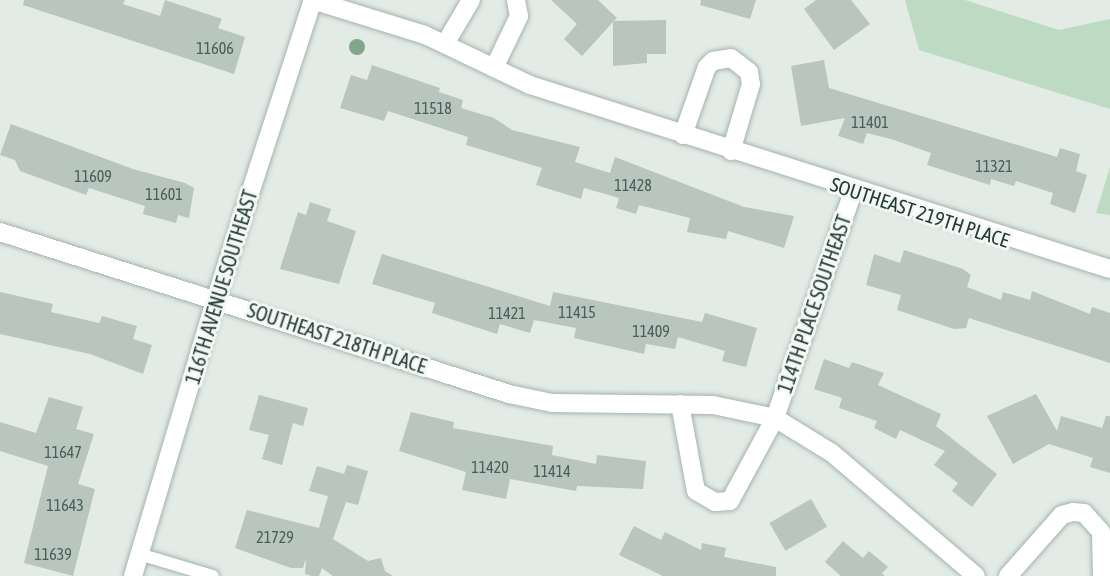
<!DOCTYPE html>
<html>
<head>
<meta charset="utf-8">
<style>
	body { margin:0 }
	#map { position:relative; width:1110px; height:576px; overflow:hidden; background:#e2ebe6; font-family:"Asap Condensed",sans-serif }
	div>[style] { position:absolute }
	.green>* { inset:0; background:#bcdbc2 }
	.building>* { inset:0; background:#b8c6bf; transform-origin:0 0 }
	.roads { filter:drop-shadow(0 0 2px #a5b3ad) drop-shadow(0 0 2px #a5b3ad) }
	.lane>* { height:12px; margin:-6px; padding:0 6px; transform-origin:6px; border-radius:6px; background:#fff }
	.street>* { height:18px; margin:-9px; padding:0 9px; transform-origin:9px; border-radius:9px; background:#fff }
	.secondary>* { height:18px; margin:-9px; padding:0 9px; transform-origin:9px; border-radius:9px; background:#fff }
	.trees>* { width:16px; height:16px; margin:-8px; border-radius:50%; background:#80a78c }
	span { translate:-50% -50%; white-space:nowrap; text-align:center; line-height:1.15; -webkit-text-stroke:6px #f3f8f5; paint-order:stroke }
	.number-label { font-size:16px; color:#485e56 }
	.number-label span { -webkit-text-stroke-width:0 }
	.street-label { font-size:20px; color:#233b33 }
</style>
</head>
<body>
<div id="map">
	<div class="green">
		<i style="clip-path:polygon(905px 0,965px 0,1059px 30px,1110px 19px,1110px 109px,919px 50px)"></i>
		<i style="clip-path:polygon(1110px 167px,1110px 215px,1096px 213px)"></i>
	</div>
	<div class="building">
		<i style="clip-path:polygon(24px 0,125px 0,123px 4px,160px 16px,165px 0,222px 19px,218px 28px,245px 37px,234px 74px,23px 5px)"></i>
		<i style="clip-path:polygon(551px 0,598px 0,617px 18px,614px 21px,666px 20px,666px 54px,647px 54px,647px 63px,613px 66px,613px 22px,582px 56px,564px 39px,577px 24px)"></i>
		<i style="clip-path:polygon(701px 0,756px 0,750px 19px,700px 5px)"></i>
		<i style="clip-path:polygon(816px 0,851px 0,870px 24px,834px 50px,804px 9px)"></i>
		<i style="clip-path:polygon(824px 60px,829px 88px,1057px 157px,1060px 148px,1080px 154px,1076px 171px,1087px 175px,1075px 213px,1050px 204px,1053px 193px,1016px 181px,1014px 186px,991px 179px,990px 185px,927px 165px,931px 153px,891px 139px,867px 133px,863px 144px,838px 136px,845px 118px,801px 126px,791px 66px)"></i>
		<i style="clip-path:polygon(372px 65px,440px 88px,439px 92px,463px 100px,461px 108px,494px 118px,512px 130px,580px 147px,575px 162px,610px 173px,615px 157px,744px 207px,794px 216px,784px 248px,728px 231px,726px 239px,687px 232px,690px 218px,639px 205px,636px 214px,616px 208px,619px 198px,584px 188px,581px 199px,536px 185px,542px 168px,466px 145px,468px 137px,388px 111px,384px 121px,340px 108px,351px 75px,367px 80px)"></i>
		<i style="clip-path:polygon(11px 124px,133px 169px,185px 183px,194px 188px,189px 218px,178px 215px,176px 223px,143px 214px,145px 206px,89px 188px,86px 195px,20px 171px,15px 160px,0 155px)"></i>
		<i style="clip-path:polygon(310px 202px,331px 209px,327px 221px,356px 231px,339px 284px,280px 269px,298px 212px,306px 215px)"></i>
		<i style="clip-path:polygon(904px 250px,963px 269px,971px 275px,967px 287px,1001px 300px,1003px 292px,1030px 300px,1032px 291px,1090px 314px,1092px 307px,1110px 313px,1110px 363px,969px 318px,966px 328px,954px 329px,897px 310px,901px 295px,866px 285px,874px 254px,900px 263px)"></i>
		<i style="clip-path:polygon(382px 254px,550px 306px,553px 292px,702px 322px,705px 313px,757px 328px,746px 367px,722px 361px,725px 351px,678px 337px,675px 349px,646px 344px,644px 354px,574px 338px,576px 328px,534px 320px,530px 333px,500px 324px,497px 334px,432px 313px,435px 303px,372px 284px)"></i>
		<i style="clip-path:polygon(0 292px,53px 304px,51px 312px,99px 323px,102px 316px,137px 326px,133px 339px,152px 345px,143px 374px,90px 354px,0 334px)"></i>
		<i style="clip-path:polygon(824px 359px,849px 368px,852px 362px,884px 373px,878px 385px,941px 414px,936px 426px,997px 474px,972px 507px,952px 491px,958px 483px,934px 465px,945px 451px,900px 430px,896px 439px,874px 428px,877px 421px,839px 408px,842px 398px,814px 389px)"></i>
		<i style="clip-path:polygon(1036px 394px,1057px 431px,1061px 416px,1102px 428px,1106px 416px,1110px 416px,1110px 473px,1090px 467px,1093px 458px,1049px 444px,1013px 464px,987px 416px)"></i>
		<i style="clip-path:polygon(259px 395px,308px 408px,303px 426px,293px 423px,282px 465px,262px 459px,269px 435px,249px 430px)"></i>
		<i style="clip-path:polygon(49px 397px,83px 407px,76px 429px,94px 434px,78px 484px,95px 489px,73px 576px,24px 563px,48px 466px,0 451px,0 422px,36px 433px)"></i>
		<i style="clip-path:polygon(411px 412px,454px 422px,453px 428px,553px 446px,552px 455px,596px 464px,597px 455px,646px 461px,643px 489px,577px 486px,576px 491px,510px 479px,506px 499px,462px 490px,466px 472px,399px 451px)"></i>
		<i style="clip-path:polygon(347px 465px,368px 471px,358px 505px,346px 502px,333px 539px,368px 561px,381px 558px,385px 571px,393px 576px,333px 576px,322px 568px,319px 576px,312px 576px,305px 574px,306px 558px,303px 568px,291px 568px,235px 548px,247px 510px,319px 528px,328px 496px,309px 491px,317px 466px,344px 474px)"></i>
		<i style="left:811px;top:499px;width:32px;height:48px;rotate:60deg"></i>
		<i style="clip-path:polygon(634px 526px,661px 540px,665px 532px,701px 550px,702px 543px,726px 548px,724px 557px,776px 567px,776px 576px,663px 576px,619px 555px)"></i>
		<i style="clip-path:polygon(843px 541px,863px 558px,869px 551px,888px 567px,882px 573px,885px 576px,841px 576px,825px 562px)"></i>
	</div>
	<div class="roads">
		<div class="lane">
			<i style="left:139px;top:554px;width:77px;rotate:16.6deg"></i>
		</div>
		<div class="street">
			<i style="left:312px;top:0;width:118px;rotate:17.2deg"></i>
			<i style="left:425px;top:35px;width:116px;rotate:25.5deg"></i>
			<i style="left:530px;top:85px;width:608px;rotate:17.6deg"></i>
			<i style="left:445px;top:44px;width:51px;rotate:-59.4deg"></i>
			<i style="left:494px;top:68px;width:58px;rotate:-64.3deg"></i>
			<i style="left:519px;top:16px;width:16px;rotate:-101deg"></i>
			<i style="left:683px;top:135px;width:72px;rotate:-70.6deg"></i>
			<i style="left:707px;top:67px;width:8px;rotate:-45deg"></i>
			<i style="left:713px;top:61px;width:18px;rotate:-9deg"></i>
			<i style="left:731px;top:58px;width:23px;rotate:38deg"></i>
			<i style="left:749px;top:72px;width:12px;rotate:81deg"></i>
			<i style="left:751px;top:84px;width:70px;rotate:106.6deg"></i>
			<i style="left:0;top:232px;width:534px;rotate:17.65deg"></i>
			<i style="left:509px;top:394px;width:44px;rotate:11.8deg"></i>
			<i style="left:552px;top:403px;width:161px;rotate:0.7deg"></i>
			<i style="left:713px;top:405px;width:63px;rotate:11.8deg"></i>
			<i style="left:775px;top:418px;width:67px;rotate:31.6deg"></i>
			<i style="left:832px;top:453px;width:189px;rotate:40.5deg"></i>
			<i style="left:680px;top:404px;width:88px;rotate:79.6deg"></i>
			<i style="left:696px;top:491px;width:22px;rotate:30deg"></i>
			<i style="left:715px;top:502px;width:15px;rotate:-4deg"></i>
			<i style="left:730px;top:501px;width:94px;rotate:-61.5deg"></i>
			<i style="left:775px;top:418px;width:240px;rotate:-71deg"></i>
			<i style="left:1008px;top:576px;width:81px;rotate:-48.5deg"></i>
			<i style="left:1062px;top:515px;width:11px;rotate:-15deg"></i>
			<i style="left:1073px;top:512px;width:11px;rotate:5deg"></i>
			<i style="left:1084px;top:513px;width:25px;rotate:48deg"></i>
			<i style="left:1101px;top:532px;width:44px;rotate:88.7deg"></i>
		</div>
		<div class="secondary">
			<i style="left:133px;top:576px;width:290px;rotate:-73.4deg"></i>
			<i style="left:216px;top:298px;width:313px;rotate:-72deg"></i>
		</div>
	</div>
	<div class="trees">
		<i style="left:357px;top:47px"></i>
	</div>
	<div class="number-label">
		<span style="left:215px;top:48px">11606</span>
		<span style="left:433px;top:108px">11518</span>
		<span style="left:870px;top:122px">11401</span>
		<span style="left:994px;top:166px">11321</span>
		<span style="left:93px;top:176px">11609</span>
		<span style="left:633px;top:185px">11428</span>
		<span style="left:164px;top:194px">11601</span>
		<span style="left:577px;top:312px">11415</span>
		<span style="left:507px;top:313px">11421</span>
		<span style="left:651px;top:331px">11409</span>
		<span style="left:63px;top:452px">11647</span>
		<span style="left:490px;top:467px">11420</span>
		<span style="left:552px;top:471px">11414</span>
		<span style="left:65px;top:505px">11643</span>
		<span style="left:275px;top:537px">21729</span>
		<span style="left:53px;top:554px">11639</span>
	</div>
	<div class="street-label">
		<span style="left:920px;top:212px;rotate:18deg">SOUTHEAST 219TH PLACE</span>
		<span style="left:221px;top:287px;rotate:-73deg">116TH AVENUE SOUTHEAST</span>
		<span style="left:814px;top:304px;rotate:-71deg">114TH PLACE SOUTHEAST</span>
		<span style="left:337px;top:338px;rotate:18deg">SOUTHEAST 218TH PLACE</span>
	</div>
</div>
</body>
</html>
